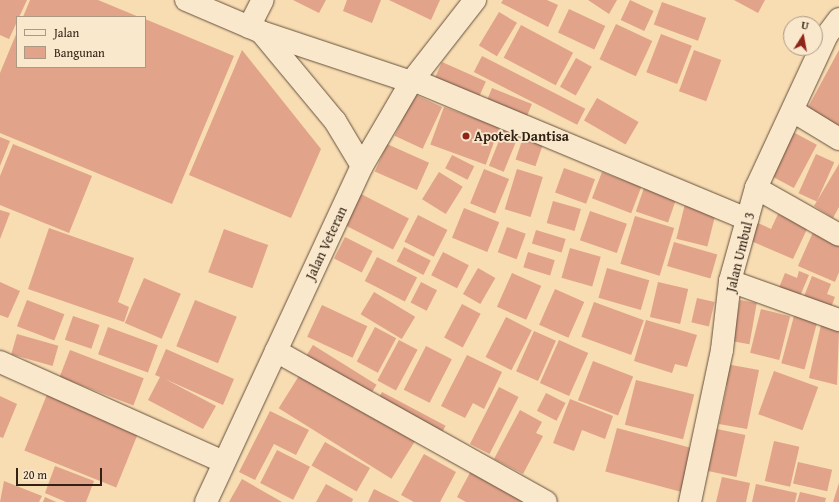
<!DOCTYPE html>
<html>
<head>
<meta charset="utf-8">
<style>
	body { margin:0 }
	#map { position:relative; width:839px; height:502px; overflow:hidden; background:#f8dcb2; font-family:"Gentium Book Plus",serif }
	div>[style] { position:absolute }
	.building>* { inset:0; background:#e1a389; transform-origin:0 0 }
	.roads { filter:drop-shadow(0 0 1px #64503d) drop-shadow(0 0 1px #64503d) }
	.street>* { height:22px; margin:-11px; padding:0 11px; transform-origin:11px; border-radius:11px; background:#fae8cd }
	.secondary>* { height:22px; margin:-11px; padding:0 11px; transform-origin:11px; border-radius:11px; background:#fae8cd }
	.dots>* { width:11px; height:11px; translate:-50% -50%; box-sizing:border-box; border:2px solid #fae8cd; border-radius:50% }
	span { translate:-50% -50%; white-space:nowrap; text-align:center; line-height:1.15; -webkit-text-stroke:3.5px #fae8cd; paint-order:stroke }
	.poi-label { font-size:14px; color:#322216; font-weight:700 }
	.left { translate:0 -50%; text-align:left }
	.street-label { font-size:14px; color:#322216 }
	.legend { position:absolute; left:16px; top:16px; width:130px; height:52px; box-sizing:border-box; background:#fae8cd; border:1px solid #aa9984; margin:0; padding:5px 7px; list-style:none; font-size:12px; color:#322216 }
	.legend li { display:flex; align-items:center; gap:8px; height:20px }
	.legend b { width:20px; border:1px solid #aa9984 }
	.north { position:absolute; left:783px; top:16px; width:40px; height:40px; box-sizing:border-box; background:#fae8cd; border:1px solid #aa9984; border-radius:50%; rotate:11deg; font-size:11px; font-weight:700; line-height:16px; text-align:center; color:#322216 }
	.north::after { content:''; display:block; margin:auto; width:14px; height:18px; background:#8f2418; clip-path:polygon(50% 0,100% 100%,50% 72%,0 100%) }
	.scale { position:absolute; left:16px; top:468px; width:86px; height:18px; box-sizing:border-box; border:2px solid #322216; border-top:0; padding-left:5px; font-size:12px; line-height:14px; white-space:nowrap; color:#322216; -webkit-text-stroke:3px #fae8cd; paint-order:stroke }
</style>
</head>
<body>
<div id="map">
	<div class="building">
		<i style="clip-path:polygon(0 0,27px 0,9px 39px,0 35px)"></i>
		<i style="clip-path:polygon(30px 0,98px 0,139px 17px,23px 17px)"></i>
		<i style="clip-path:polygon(293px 0,326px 0,319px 13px)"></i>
		<i style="clip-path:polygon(347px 0,381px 0,372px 23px,343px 11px)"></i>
		<i style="clip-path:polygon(389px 0,440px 0,431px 20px)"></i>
		<i style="clip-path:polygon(503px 0,547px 0,558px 5px,548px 27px,501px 3px)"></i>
		<i style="clip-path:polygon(588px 0,617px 0,609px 14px)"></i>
		<i style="left:630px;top:0;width:26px;height:22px;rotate:25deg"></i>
		<i style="clip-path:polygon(734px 0,765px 0,758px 13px)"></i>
		<i style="left:662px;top:2px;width:47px;height:24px;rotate:20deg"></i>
		<i style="left:569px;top:9px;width:40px;height:26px;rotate:25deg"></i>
		<i style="left:499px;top:12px;width:21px;height:39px;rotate:31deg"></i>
		<i style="clip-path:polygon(145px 19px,234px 56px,172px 204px,0 133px,0 73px,17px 32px,17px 67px,145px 67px)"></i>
		<i style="left:616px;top:24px;width:40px;height:39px;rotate:25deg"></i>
		<i style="left:521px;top:25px;width:59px;height:37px;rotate:28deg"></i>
		<i style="left:661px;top:34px;width:33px;height:41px;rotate:21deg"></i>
		<i style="clip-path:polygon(242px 50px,321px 149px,291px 218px,189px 175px)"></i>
		<i style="left:694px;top:50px;width:29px;height:44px;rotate:20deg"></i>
		<i style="clip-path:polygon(839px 50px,839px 126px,807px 109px)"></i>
		<i style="left:482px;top:56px;width:116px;height:18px;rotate:27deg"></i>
		<i style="left:576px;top:58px;width:18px;height:33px;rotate:29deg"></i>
		<i style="left:442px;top:62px;width:48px;height:24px;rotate:24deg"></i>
		<i style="left:492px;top:88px;width:43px;height:20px;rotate:22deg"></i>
		<i style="left:414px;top:94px;width:31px;height:46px;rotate:25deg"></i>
		<i style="left:597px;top:98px;width:48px;height:26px;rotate:30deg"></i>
		<i style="left:444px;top:107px;width:59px;height:40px;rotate:20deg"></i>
		<i style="left:505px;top:126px;width:16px;height:43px;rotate:22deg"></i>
		<i style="left:525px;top:132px;width:21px;height:29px;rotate:19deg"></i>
		<i style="left:793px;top:132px;width:27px;height:49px;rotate:28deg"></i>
		<i style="clip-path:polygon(0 137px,10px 141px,0 166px)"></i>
		<i style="clip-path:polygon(13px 144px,92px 176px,69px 233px,0 205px,0 176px)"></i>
		<i style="left:387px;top:144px;width:46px;height:30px;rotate:24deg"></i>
		<i style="left:816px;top:154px;width:20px;height:43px;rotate:24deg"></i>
		<i style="left:452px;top:155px;width:25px;height:15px;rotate:27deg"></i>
		<i style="clip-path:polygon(839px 164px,839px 207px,833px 218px,814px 206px)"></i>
		<i style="left:564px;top:168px;width:33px;height:26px;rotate:20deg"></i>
		<i style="left:484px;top:169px;width:27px;height:37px;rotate:22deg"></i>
		<i style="left:517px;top:169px;width:27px;height:42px;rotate:17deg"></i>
		<i style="left:439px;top:172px;width:28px;height:32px;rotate:32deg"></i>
		<i style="left:602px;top:172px;width:42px;height:28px;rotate:21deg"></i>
		<i style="left:645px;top:185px;width:34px;height:28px;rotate:19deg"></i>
		<i style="left:359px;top:193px;width:56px;height:35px;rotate:27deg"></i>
		<i style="left:686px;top:200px;width:32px;height:40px;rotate:14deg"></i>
		<i style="left:553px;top:201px;width:29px;height:23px;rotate:16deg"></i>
		<i style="left:464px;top:208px;width:38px;height:32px;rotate:22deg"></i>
		<i style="clip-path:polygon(0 210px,10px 213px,0 239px)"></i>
		<i style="left:590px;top:211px;width:39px;height:31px;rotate:19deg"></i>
		<i style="clip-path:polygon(778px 214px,808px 227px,793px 259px,751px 241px,758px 223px,771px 229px)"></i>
		<i style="left:418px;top:215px;width:33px;height:30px;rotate:27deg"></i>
		<i style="left:635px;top:216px;width:41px;height:50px;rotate:17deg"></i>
		<i style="left:507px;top:227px;width:20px;height:27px;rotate:20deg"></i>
		<i style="clip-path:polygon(49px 228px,134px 258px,118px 302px,129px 307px,124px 322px,28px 289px)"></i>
		<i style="left:224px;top:229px;width:47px;height:46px;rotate:20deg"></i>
		<i style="left:536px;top:230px;width:31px;height:14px;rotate:17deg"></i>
		<i style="clip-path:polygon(814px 230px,839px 241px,839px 272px,835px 282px,798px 266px)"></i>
		<i style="left:345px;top:237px;width:31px;height:24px;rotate:27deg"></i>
		<i style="left:674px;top:242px;width:45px;height:25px;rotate:16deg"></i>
		<i style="left:404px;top:247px;width:30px;height:16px;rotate:27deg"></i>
		<i style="left:570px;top:248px;width:32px;height:31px;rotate:16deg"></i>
		<i style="left:443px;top:252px;width:29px;height:26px;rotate:27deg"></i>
		<i style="left:528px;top:252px;width:28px;height:16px;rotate:17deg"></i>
		<i style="left:377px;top:257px;width:45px;height:27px;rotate:27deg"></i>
		<i style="left:478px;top:268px;width:20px;height:30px;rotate:30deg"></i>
		<i style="left:607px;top:268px;width:44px;height:31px;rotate:16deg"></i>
		<i style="clip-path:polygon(799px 271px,809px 275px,797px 303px,776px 295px,785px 273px,797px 278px)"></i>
		<i style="left:512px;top:273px;width:32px;height:37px;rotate:24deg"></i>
		<i style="clip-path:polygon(812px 276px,831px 284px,827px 294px,835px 297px,828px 315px,801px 304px)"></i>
		<i style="left:144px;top:278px;width:40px;height:49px;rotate:23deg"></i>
		<i style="clip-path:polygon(0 282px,20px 291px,8px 318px,0 315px)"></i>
		<i style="left:421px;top:282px;width:18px;height:23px;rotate:27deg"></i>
		<i style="left:658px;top:282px;width:31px;height:36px;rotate:13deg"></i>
		<i style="left:555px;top:289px;width:32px;height:39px;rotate:24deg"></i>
		<i style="left:374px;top:292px;width:48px;height:26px;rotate:31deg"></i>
		<i style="left:697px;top:298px;width:18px;height:25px;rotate:13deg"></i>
		<i style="left:27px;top:300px;width:40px;height:28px;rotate:21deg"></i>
		<i style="left:195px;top:300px;width:45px;height:50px;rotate:22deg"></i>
		<i style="left:740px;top:300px;width:17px;height:42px;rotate:10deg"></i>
		<i style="left:594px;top:302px;width:53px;height:37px;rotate:20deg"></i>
		<i style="left:462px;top:304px;width:21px;height:38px;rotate:28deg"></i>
		<i style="left:322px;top:305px;width:50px;height:35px;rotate:25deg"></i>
		<i style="left:761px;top:309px;width:30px;height:45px;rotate:14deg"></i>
		<i style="left:73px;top:316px;width:28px;height:25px;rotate:19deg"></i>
		<i style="left:794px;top:316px;width:24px;height:49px;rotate:15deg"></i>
		<i style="left:506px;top:317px;width:29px;height:45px;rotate:27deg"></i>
		<i style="clip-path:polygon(646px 320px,697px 335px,687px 367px,675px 364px,672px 373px,634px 361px)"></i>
		<i style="clip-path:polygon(821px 325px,839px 330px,837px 385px,809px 378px)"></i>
		<i style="left:108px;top:327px;width:53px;height:29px;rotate:20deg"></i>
		<i style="left:375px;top:327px;width:24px;height:39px;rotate:28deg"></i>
		<i style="left:534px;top:331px;width:24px;height:44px;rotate:24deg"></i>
		<i style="left:17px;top:334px;width:43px;height:21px;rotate:16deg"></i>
		<i style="left:399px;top:340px;width:21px;height:46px;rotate:28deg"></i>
		<i style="left:559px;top:340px;width:32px;height:47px;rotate:24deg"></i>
		<i style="left:313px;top:345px;width:75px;height:18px;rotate:32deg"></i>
		<i style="left:426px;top:346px;width:29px;height:49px;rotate:27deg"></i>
		<i style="clip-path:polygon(166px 349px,234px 379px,223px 405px,165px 379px,216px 406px,203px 429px,148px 400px,160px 377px,155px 375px)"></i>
		<i style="left:70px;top:350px;width:79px;height:29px;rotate:21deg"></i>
		<i style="clip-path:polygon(467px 355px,502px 372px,484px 409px,473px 403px,465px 418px,441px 406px)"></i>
		<i style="left:593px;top:361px;width:43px;height:42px;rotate:21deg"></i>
		<i style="clip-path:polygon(726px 364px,759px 370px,747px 429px,719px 424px,727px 385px,721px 384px)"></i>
		<i style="left:302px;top:371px;width:133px;height:44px;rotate:32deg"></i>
		<i style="left:774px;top:371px;width:47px;height:46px;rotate:20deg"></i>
		<i style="left:636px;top:380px;width:60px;height:46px;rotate:14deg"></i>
		<i style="left:499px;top:387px;width:22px;height:64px;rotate:27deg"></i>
		<i style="left:48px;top:392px;width:99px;height:63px;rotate:22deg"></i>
		<i style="left:382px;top:392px;width:72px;height:10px;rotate:28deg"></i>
		<i style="left:546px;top:393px;width:22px;height:20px;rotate:27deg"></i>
		<i style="clip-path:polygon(0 396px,17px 404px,3px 438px,0 437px)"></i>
		<i style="clip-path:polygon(570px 399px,613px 416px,605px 439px,582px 430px,574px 451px,553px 443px)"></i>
		<i style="clip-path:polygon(520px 410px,542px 422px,536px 433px,543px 436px,523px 474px,494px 459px)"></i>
		<i style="clip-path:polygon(270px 411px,309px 430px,296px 455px,274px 444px,255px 480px,239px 472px)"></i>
		<i style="left:617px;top:428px;width:79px;height:45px;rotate:15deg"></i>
		<i style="left:717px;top:429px;width:29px;height:43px;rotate:12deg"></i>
		<i style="left:774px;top:441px;width:26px;height:41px;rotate:13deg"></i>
		<i style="left:325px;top:442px;width:52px;height:27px;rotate:30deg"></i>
		<i style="left:277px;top:450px;width:37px;height:37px;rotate:27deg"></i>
		<i style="clip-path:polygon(424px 454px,456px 472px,440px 502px,414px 502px,401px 495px)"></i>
		<i style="left:798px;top:462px;width:35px;height:22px;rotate:13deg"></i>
		<i style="clip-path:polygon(55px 466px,94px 481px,86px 502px,66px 502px,45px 493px)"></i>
		<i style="clip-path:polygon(473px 467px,539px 502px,466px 502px,457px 497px)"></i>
		<i style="clip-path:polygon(722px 477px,750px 483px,746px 502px,716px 502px)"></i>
		<i style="clip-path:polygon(242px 479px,282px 502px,229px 502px)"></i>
		<i style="clip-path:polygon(4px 481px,42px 496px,39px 502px,0 502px)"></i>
		<i style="clip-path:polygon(839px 483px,839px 502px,833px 502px)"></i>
		<i style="clip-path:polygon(326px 484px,353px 499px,352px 502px,316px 502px)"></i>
		<i style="clip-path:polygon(756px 484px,797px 493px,795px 502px,752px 502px)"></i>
		<i style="clip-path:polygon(374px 489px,400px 502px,368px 502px)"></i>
		<i style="clip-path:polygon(800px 492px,826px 498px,825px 502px,797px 502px)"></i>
		<i style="clip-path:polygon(45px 497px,56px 502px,43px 502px)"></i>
	</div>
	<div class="roads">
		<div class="street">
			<i style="left:249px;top:27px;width:30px;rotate:-63deg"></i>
			<i style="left:413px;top:80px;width:362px;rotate:22.6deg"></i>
			<i style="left:793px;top:111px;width:54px;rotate:31.3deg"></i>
			<i style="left:756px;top:188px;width:95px;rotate:29.5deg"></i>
			<i style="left:730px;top:281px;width:116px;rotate:19.7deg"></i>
			<i style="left:276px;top:351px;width:309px;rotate:29.2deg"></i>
			<i style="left:0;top:362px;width:245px;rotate:24.1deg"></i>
			<i style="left:690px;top:502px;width:155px;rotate:-78.1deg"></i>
			<i style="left:722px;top:350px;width:69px;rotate:-83.4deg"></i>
			<i style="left:730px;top:281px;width:97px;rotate:-74.4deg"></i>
			<i style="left:756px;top:188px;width:169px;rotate:-65.1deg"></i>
			<i style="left:827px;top:35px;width:20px;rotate:-53deg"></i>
		</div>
		<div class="secondary">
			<i style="left:186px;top:0;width:82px;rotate:23.1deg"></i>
			<i style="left:261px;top:32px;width:158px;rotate:18.4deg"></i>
			<i style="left:261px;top:32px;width:116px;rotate:50.3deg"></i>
			<i style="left:335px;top:121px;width:52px;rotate:59deg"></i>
			<i style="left:206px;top:502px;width:370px;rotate:-65.1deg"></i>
			<i style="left:362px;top:166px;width:97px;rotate:-59.7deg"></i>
			<i style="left:411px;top:82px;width:104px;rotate:-52deg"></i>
		</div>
	</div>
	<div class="dots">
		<i style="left:466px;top:136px;background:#8f2418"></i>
	</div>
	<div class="poi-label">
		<span class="left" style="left:474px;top:136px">Apotek Dantisa</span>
	</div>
	<div class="street-label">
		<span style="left:326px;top:243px;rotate:-65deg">Jalan Veteran</span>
		<span style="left:740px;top:252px;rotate:-76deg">Jalan Umbul 3</span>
	</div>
	<ul class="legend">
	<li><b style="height:5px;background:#fae8cd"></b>Jalan</li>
	<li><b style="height:11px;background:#e1a389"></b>Bangunan</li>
	</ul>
	<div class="north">U</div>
	<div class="scale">20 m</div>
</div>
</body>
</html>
